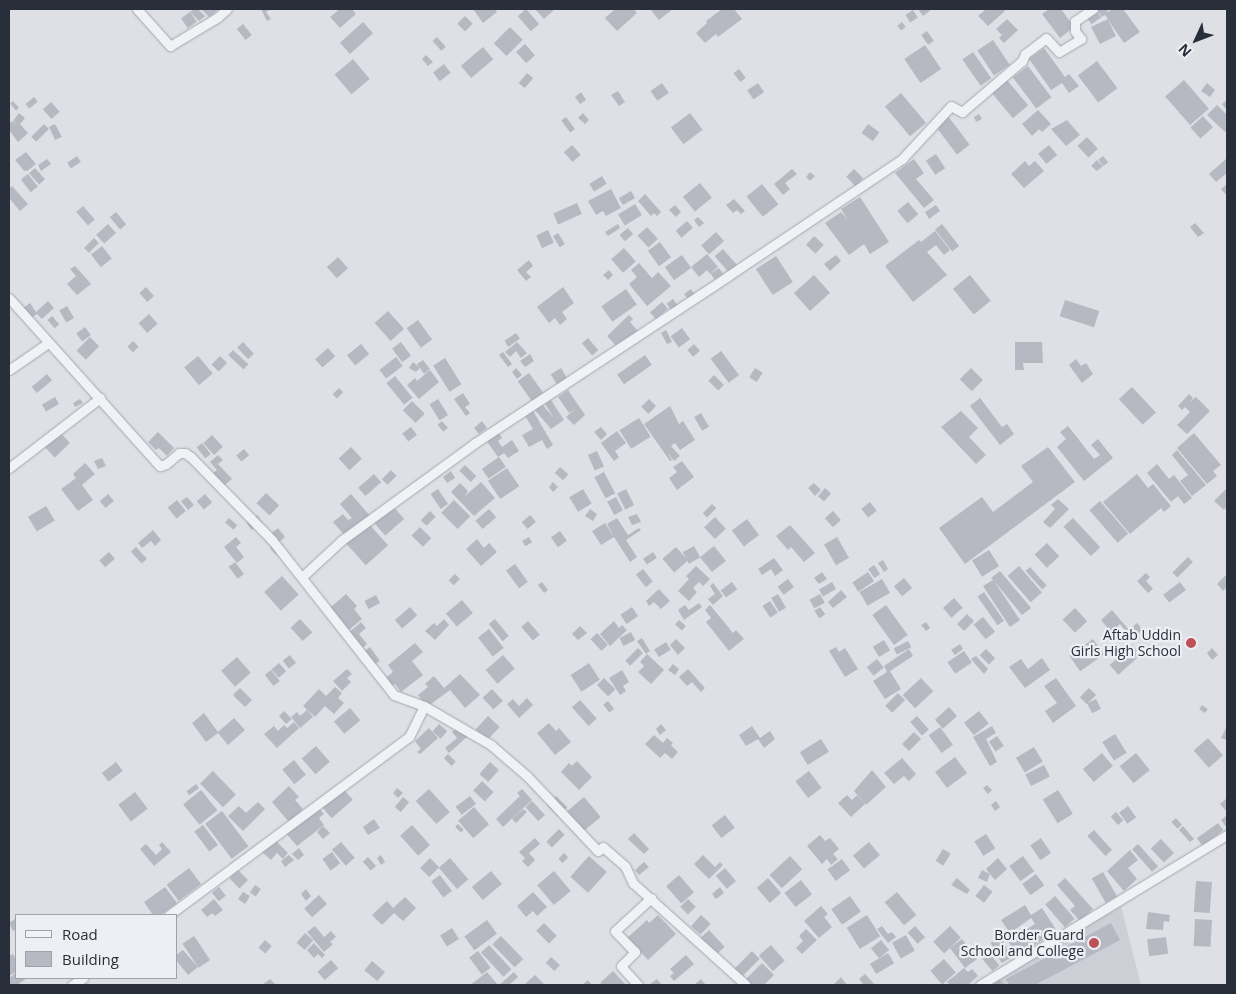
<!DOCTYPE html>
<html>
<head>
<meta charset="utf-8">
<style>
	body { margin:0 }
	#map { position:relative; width:1236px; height:994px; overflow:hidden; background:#dee0e6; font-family:"Open Sans",sans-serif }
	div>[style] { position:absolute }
	.built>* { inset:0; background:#cdcfd7 }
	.building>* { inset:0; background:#b6b9c2; transform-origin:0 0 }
	.roads { filter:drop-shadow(0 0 1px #a4a7af) drop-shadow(0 0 1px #a4a7af) }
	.minor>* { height:9px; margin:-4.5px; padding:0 4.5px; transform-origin:4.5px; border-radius:4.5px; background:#f1f2f5 }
	.dots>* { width:14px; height:14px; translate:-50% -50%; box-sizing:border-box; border:2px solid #eeeff4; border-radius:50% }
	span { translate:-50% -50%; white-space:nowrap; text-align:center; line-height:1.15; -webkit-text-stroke:4.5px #eeeff4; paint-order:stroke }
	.poi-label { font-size:14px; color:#292e3b }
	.right { translate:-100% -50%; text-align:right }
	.frame { position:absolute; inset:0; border:10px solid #292e3b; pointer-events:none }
	.legend { position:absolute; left:15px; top:914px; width:162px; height:65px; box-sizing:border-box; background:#eeeff4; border:1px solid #9fa2aa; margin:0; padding:6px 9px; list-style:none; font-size:15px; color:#292e3b }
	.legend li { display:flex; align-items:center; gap:10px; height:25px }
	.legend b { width:25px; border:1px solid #9fa2aa }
	.north { position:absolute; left:1171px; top:15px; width:50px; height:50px; -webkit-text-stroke:4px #eeeff4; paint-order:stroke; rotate:227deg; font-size:14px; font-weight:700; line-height:20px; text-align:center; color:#292e3b }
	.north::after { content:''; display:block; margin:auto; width:18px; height:22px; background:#292e3b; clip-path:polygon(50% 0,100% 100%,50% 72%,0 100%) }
</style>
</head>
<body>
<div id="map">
	<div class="built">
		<i style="clip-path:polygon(1121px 906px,1141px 985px,999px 985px,996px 980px)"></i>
	</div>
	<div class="building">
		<i style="clip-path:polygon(194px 9px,198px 9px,205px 16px,199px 21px,190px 12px)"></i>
		<i style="clip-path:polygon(201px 9px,219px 9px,209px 17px)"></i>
		<i style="clip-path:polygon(261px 9px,270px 9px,266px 12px,271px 19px,267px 21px)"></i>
		<i style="clip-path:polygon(340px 9px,352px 9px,356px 14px,340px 28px,330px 17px)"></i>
		<i style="clip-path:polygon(473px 9px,495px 9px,497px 12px,483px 23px)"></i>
		<i style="left:526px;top:9px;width:20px;height:11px;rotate:49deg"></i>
		<i style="clip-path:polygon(535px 9px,555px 9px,544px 19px)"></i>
		<i style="clip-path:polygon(615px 9px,634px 9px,637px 13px,617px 31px,605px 18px)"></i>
		<i style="clip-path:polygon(650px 9px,673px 9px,659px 20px)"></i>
		<i style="clip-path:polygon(722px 9px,734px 9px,742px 19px,718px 37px,716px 34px,705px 43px,696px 33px,707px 23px,706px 21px)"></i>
		<i style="clip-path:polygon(918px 9px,932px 9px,923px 16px)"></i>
		<i style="clip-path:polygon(986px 9px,1003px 9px,1005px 11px,988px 26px,978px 16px)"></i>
		<i style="clip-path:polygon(1049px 9px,1061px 9px,1074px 27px,1060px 38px,1042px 14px)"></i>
		<i style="clip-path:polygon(1096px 9px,1106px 9px,1108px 12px,1113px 9px,1123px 9px,1140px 32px,1124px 43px,1108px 20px,1116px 36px,1100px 44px,1091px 27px,1108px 19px,1105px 15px,1102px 17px)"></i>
		<i style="left:913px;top:10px;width:9px;height:9px;rotate:58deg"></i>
		<i style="left:1096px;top:10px;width:9px;height:12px;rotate:54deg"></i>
		<i style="left:190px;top:12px;width:12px;height:11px;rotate:55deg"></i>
		<i style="left:465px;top:16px;width:11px;height:11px;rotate:45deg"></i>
		<i style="clip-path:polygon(1007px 19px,1018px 30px,1004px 43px,999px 38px,1002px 35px,996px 29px)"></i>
		<i style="left:363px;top:22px;width:15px;height:31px;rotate:48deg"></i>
		<i style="left:902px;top:22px;width:6px;height:6px;rotate:51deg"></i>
		<i style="left:243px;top:24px;width:14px;height:8px;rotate:51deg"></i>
		<i style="left:510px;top:27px;width:18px;height:23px;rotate:45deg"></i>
		<i style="left:927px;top:31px;width:12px;height:7px;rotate:55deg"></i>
		<i style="left:437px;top:37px;width:13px;height:6px;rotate:48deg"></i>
		<i style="left:993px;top:40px;width:30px;height:19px;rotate:56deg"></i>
		<i style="left:525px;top:44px;width:15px;height:12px;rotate:48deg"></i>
		<i style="left:925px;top:45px;width:29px;height:25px;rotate:56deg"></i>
		<i style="left:483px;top:47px;width:16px;height:29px;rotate:50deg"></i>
		<i style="clip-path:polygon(1044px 48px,1065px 77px,1069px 74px,1079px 86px,1069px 93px,1062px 83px,1051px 90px,1029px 59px)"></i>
		<i style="left:973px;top:52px;width:32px;height:13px;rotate:55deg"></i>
		<i style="clip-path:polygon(426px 55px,433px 62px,428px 66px,422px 59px)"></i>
		<i style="left:353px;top:59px;width:26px;height:24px;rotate:50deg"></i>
		<i style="left:1097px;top:61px;width:34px;height:24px;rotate:53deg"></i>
		<i style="left:444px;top:64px;width:11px;height:14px;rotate:52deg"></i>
		<i style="left:1028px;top:66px;width:39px;height:19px;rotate:53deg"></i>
		<i style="left:739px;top:69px;width:11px;height:7px;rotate:52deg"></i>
		<i style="left:527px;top:73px;width:8px;height:13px;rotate:40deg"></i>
		<i style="left:1007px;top:80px;width:33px;height:20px;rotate:50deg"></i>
		<i style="left:1184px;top:80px;width:38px;height:25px;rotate:49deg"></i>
		<i style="left:662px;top:83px;width:12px;height:14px;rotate:55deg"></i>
		<i style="left:758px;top:83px;width:11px;height:13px;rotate:56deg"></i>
		<i style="clip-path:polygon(1207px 83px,1215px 90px,1210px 97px,1201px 91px)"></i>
		<i style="clip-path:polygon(618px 91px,625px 102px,619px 106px,611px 95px)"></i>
		<i style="clip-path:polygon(581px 92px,586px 100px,580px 104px,575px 97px)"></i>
		<i style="left:901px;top:93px;width:39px;height:21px;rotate:50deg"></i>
		<i style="left:34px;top:97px;width:6px;height:11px;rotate:51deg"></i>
		<i style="clip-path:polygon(1227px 100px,1227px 110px,1222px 104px)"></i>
		<i style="left:13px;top:101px;width:9px;height:4px;rotate:49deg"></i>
		<i style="left:51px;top:102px;width:13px;height:11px;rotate:48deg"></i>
		<i style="clip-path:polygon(1217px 105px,1227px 115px,1227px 130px,1225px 132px,1207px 115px)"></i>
		<i style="clip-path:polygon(1038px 110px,1051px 124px,1042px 132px,1039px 129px,1032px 136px,1022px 124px)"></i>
		<i style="clip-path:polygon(19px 113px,25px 118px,20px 124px,28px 133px,18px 142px,9px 130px,9px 124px,12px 121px,18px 126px,13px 121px)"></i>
		<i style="clip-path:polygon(583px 113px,589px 120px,585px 124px,578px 118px)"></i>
		<i style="left:690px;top:113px;width:21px;height:24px;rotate:53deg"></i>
		<i style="clip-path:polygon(979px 114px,982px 119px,976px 122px,974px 117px)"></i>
		<i style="left:948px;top:116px;width:36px;height:16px;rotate:53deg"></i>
		<i style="left:1203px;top:116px;width:15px;height:17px;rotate:48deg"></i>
		<i style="left:566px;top:117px;width:15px;height:6px;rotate:53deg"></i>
		<i style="clip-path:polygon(1067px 120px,1080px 135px,1066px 146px,1051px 129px)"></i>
		<i style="left:44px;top:124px;width:7px;height:18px;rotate:45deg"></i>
		<i style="clip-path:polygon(55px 124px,62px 137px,55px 140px,49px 127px)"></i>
		<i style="left:868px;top:124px;width:14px;height:11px;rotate:36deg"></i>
		<i style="left:1087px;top:137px;width:16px;height:13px;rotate:47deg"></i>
		<i style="left:572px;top:145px;width:13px;height:11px;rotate:48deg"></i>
		<i style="left:1049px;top:145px;width:13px;height:14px;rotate:51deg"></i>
		<i style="clip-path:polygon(26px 152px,36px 164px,27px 171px,25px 170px,25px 172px,15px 160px)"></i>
		<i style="left:936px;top:154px;width:17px;height:12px;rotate:57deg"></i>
		<i style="left:77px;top:156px;width:7px;height:12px;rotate:56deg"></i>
		<i style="left:1103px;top:156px;width:8px;height:6px;rotate:50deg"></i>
		<i style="clip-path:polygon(1227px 158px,1227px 173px,1216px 182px,1209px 174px)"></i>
		<i style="clip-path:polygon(47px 159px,51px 164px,41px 171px,38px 165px)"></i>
		<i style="clip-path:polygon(914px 159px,924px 173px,916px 179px,934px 200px,924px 208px,895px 173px)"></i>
		<i style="clip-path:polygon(1097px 160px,1103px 166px,1097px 171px,1091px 166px)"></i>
		<i style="clip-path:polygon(1025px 161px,1029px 166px,1035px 161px,1044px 171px,1024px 188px,1011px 174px)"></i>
		<i style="left:35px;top:168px;width:15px;height:8px;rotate:48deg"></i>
		<i style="clip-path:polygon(792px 169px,797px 174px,785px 183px,790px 189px,783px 195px,774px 184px)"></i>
		<i style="left:854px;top:169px;width:13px;height:11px;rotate:45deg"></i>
		<i style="clip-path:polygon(810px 172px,815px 176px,810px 181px,806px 177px)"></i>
		<i style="left:28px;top:174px;width:16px;height:9px;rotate:52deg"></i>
		<i style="left:602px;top:176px;width:9px;height:15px;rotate:58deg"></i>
		<i style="left:700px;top:183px;width:19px;height:22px;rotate:51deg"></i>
		<i style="left:762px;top:184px;width:26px;height:20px;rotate:51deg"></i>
		<i style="clip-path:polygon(1227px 184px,1227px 196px,1221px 189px)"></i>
		<i style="clip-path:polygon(12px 186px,28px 204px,20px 211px,9px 198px,9px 189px)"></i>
		<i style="clip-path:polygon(611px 189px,621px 208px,606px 216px,603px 211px,596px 215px,588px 201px)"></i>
		<i style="left:631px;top:191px;width:8px;height:14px;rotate:60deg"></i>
		<i style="clip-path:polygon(645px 194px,661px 212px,657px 216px,654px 213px,651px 216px,638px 201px)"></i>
		<i style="clip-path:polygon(860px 197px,889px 242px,870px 254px,864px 244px,849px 255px,825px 223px,841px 212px,848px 220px,841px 209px)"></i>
		<i style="clip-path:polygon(734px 199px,745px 211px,741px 214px,737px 210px,733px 213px,726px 205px)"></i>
		<i style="left:908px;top:202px;width:16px;height:14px;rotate:50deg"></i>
		<i style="left:577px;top:203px;width:12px;height:26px;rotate:66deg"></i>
		<i style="left:635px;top:204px;width:13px;height:20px;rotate:58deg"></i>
		<i style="clip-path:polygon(675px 205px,681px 212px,676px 217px,669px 210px)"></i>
		<i style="clip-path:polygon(936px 205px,940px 211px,929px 219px,925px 212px)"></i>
		<i style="left:83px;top:206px;width:18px;height:9px;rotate:49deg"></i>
		<i style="left:116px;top:212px;width:16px;height:8px;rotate:50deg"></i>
		<i style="clip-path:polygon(698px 217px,704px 223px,699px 227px,694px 220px)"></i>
		<i style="left:687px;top:221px;width:9px;height:15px;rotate:49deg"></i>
		<i style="clip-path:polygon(1195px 223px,1204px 233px,1198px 237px,1190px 227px)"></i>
		<i style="left:108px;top:224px;width:12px;height:16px;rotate:48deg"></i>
		<i style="clip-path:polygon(618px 224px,620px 228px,608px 236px,605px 232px)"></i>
		<i style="left:942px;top:224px;width:28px;height:9px;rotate:52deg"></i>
		<i style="left:647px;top:227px;width:16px;height:13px;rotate:47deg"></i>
		<i style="left:628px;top:228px;width:8px;height:11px;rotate:50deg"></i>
		<i style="left:548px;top:230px;width:14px;height:13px;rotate:65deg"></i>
		<i style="clip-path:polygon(935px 231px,950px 250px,944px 255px,936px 245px,927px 252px,947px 275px,913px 302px,885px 266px,919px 240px,921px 242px)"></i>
		<i style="left:716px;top:232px;width:12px;height:20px;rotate:48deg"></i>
		<i style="left:558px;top:233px;width:13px;height:6px;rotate:58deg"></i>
		<i style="left:814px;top:236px;width:13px;height:12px;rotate:42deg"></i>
		<i style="left:94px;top:238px;width:7px;height:14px;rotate:45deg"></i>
		<i style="left:660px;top:242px;width:19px;height:15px;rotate:54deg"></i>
		<i style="left:102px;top:246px;width:16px;height:14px;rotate:52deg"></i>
		<i style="left:624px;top:248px;width:18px;height:17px;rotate:49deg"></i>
		<i style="left:723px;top:249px;width:21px;height:11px;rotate:49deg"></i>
		<i style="clip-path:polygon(707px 254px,718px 267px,710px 274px,707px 270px,699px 277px,691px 267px)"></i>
		<i style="left:682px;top:255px;width:16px;height:21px;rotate:55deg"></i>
		<i style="clip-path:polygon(836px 255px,841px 261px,830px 271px,824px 264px)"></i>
		<i style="left:776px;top:256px;width:31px;height:24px;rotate:57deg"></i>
		<i style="left:338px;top:257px;width:15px;height:15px;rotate:48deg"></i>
		<i style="clip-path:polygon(529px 260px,533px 266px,526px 272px,531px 277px,526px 281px,517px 270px)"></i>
		<i style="clip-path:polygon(639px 263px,652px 278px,658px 272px,671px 286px,647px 306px,629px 284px,637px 277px,631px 270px)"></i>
		<i style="clip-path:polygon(75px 266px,91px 284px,77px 295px,67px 284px,76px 276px,70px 269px)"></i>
		<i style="left:719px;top:268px;width:7px;height:10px;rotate:56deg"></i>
		<i style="clip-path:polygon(609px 270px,613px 275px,608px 280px,603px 275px)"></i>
		<i style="left:814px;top:275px;width:24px;height:27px;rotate:48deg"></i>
		<i style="left:970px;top:275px;width:33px;height:22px;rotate:51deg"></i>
		<i style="left:146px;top:287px;width:12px;height:9px;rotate:48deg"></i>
		<i style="clip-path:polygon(563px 287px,574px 303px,562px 312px,567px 319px,560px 325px,555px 318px,549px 323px,537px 307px)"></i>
		<i style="left:626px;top:289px;width:19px;height:30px;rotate:55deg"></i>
		<i style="clip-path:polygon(691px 289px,695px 295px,689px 300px,684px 294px)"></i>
		<i style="left:673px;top:299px;width:9px;height:8px;rotate:54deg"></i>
		<i style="left:1065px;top:300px;width:36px;height:17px;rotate:18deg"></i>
		<i style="clip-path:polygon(48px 301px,54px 308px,42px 319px,37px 314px,26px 322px,19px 311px,30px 303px,36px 312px)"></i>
		<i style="left:662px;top:302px;width:9px;height:16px;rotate:49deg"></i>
		<i style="left:67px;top:306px;width:14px;height:9px;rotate:60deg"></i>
		<i style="left:388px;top:311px;width:24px;height:18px;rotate:48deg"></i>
		<i style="left:149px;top:314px;width:13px;height:14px;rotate:48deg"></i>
		<i style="clip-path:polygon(629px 315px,633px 319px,630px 322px,638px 331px,619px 349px,607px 336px)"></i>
		<i style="left:52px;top:316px;width:11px;height:6px;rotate:49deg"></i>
		<i style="left:418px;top:320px;width:24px;height:14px;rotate:54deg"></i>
		<i style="left:85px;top:327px;width:10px;height:11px;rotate:53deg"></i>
		<i style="left:682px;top:328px;width:14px;height:14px;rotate:54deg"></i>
		<i style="clip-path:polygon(666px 330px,672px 342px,667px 344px,661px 333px)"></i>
		<i style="left:516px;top:333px;width:7px;height:14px;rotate:56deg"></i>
		<i style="left:90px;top:337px;width:13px;height:19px;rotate:45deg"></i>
		<i style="left:588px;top:338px;width:16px;height:8px;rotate:50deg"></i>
		<i style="left:133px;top:341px;width:8px;height:8px;rotate:45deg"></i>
		<i style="left:243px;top:342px;width:16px;height:8px;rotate:47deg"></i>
		<i style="left:401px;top:342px;width:17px;height:11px;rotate:54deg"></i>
		<i style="clip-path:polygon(517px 342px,527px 353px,521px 358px,516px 351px,510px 357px,505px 352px)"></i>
		<i style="clip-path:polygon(1015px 342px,1042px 342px,1043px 363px,1023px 363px,1024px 370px,1015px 370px)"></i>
		<i style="left:361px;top:344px;width:13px;height:18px;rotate:51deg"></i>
		<i style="left:694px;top:344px;width:9px;height:9px;rotate:49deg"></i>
		<i style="left:328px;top:348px;width:11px;height:17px;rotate:49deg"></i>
		<i style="left:233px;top:350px;width:21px;height:7px;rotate:43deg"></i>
		<i style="left:721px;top:351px;width:30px;height:13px;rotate:53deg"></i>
		<i style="left:503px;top:352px;width:15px;height:5px;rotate:53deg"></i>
		<i style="clip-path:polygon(530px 354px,534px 361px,525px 367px,520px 361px)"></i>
		<i style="left:645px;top:355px;width:12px;height:34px;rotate:55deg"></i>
		<i style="left:198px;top:356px;width:23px;height:18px;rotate:50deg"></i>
		<i style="left:220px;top:356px;width:10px;height:12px;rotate:45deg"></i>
		<i style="left:396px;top:357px;width:11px;height:21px;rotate:52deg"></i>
		<i style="left:445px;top:358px;width:31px;height:14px;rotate:58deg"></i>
		<i style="clip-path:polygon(1076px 359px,1081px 366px,1086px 363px,1093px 374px,1082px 383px,1069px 365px)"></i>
		<i style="clip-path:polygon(423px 360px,430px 369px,424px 374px,420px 368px,416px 372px,409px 368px,413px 362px,419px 367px,417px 364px)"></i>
		<i style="clip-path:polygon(516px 368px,522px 375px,517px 379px,512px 372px)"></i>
		<i style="left:561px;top:368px;width:12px;height:12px;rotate:59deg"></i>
		<i style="left:755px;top:368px;width:9px;height:11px;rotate:32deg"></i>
		<i style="left:971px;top:368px;width:17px;height:16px;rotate:45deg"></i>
		<i style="clip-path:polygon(430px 370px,439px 382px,419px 399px,407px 385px,415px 378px,417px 381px)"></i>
		<i style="left:529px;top:373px;width:24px;height:14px;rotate:54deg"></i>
		<i style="left:47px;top:374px;width:8px;height:20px;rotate:50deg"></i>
		<i style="left:714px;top:375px;width:14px;height:8px;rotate:45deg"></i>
		<i style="left:395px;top:376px;width:28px;height:11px;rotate:51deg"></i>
		<i style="left:1132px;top:387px;width:35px;height:18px;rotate:47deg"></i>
		<i style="left:339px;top:388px;width:6px;height:9px;rotate:45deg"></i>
		<i style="clip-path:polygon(568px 390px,585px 415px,574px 425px,566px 417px,575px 409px,569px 413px,558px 397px)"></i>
		<i style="clip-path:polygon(463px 393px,470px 404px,465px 407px,470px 413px,466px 416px,454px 399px)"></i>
		<i style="clip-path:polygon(1189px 394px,1193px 398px,1190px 402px,1196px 397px,1210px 411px,1187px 434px,1177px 425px,1190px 412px,1185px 407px,1182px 410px,1178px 406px)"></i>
		<i style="left:55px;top:397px;width:8px;height:15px;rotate:60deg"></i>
		<i style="clip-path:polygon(980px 398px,1002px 427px,1007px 424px,1014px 434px,1000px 445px,970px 406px)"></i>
		<i style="clip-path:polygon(80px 399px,83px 403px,75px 407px,73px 403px)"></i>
		<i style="left:438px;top:399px;width:19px;height:10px;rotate:58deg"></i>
		<i style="left:649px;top:399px;width:10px;height:11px;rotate:45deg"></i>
		<i style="clip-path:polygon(551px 400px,564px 420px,551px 429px,534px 409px,541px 403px,554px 418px,545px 404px)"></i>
		<i style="left:412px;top:401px;width:18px;height:13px;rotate:45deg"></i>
		<i style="clip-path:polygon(670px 406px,679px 424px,683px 421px,695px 440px,680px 450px,675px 443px,671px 446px,680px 456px,674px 461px,667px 452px,672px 460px,670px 461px,644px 424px)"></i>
		<i style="clip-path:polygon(532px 409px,553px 445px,547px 449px,542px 440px,529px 447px,522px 435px,533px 429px,524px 414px)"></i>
		<i style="clip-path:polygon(961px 411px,978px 428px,969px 437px,986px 455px,976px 464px,941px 427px)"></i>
		<i style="left:701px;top:413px;width:16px;height:8px;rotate:60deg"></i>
		<i style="left:639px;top:418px;width:22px;height:23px;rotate:58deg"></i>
		<i style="left:442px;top:421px;width:9px;height:6px;rotate:49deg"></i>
		<i style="clip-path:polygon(482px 421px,487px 428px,479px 434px,474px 428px)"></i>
		<i style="clip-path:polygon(1068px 426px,1094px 459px,1100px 455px,1091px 445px,1098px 439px,1113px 458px,1084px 481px,1057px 447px,1066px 439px,1060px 432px)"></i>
		<i style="left:55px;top:427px;width:22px;height:21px;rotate:47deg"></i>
		<i style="left:411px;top:427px;width:10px;height:11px;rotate:53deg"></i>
		<i style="clip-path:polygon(601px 427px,607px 434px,601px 440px,594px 432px)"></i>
		<i style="clip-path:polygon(617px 431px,626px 443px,615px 451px,619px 457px,614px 461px,601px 443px)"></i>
		<i style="clip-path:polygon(158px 432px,174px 448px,167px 456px,159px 448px,156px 450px,148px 442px)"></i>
		<i style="clip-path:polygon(498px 432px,502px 438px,498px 441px,502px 447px,512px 440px,519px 451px,508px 458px,504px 453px,498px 457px,486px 440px)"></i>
		<i style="clip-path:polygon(1194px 433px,1221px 465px,1213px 471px,1217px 476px,1207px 484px,1177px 448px)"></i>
		<i style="left:212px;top:435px;width:16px;height:12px;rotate:47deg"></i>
		<i style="left:202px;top:443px;width:14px;height:7px;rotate:51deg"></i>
		<i style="left:351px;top:447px;width:16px;height:17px;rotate:47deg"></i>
		<i style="clip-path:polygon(1048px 447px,1075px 482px,965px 564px,939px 528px,982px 497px,993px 512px,1033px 482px,1021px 466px)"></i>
		<i style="left:244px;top:449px;width:8px;height:10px;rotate:50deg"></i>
		<i style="clip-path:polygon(1177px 450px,1206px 485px,1192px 496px,1180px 481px,1188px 475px,1172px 455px)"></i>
		<i style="left:597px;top:451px;width:17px;height:10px;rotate:66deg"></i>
		<i style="clip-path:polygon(218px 455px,223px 460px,218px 464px,232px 479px,221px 488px,210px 475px,217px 470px,210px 462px)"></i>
		<i style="left:499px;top:457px;width:12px;height:21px;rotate:55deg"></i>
		<i style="clip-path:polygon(102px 458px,106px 466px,98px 469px,94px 461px)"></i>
		<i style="clip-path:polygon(682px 461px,694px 477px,677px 490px,669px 478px,677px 472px,673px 467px)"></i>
		<i style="clip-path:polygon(85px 463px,95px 474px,82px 485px,93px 500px,78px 511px,61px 489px,76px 478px,73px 474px)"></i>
		<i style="clip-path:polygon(1157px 464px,1169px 479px,1174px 475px,1192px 498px,1184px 504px,1178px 496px,1171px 502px,1147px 473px)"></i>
		<i style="left:465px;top:465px;width:16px;height:8px;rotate:45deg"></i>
		<i style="left:560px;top:467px;width:11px;height:8px;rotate:41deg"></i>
		<i style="left:507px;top:468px;width:22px;height:23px;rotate:56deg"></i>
		<i style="left:391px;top:470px;width:8px;height:13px;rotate:45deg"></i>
		<i style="clip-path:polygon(451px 471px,455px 478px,447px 483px,443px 477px)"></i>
		<i style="left:604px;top:472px;width:24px;height:11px;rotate:62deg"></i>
		<i style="left:374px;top:474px;width:11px;height:21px;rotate:49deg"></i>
		<i style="clip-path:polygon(1137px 474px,1148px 488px,1153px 484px,1171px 506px,1164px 512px,1161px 508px,1130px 534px,1103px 502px)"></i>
		<i style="clip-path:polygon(481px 482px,495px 498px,474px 516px,451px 492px,460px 483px,468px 491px,465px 496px)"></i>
		<i style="clip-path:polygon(553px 482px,558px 487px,553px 492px,549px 487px)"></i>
		<i style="clip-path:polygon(814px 483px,821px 490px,815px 496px,808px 488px)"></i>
		<i style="left:825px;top:488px;width:8px;height:11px;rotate:40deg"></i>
		<i style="left:438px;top:489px;width:18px;height:9px;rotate:56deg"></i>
		<i style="left:583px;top:489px;width:17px;height:16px;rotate:59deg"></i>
		<i style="left:626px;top:489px;width:18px;height:10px;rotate:63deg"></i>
		<i style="clip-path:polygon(1226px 489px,1227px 506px,1224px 510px,1214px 501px)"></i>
		<i style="left:266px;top:493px;width:18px;height:14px;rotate:43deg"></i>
		<i style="left:108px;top:494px;width:9px;height:11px;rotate:49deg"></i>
		<i style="left:205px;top:494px;width:11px;height:11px;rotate:49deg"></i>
		<i style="clip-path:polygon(351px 494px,371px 517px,345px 536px,333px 522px,343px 514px,348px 520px,352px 518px,340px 504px)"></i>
		<i style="clip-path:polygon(187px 497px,194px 505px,188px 510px,181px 501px)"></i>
		<i style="left:616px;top:497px;width:15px;height:10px;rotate:62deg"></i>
		<i style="clip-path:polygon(1058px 499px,1069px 509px,1050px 528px,1043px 522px,1055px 509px,1051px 505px)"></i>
		<i style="left:177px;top:500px;width:14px;height:12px;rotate:51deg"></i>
		<i style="left:454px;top:500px;width:23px;height:18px;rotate:45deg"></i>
		<i style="left:1100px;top:501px;width:43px;height:14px;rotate:49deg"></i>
		<i style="left:870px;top:502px;width:11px;height:11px;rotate:52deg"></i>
		<i style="left:391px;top:504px;width:20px;height:25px;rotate:49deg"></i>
		<i style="left:712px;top:504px;width:6px;height:13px;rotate:45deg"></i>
		<i style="left:46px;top:506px;width:17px;height:21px;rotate:59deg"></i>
		<i style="left:489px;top:509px;width:11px;height:18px;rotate:49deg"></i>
		<i style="clip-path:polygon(590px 509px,597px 514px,593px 521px,585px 516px)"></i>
		<i style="left:430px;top:511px;width:8px;height:13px;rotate:45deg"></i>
		<i style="left:833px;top:511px;width:12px;height:11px;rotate:48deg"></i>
		<i style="clip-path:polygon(637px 514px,641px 522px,632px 525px,628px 517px)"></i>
		<i style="left:257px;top:515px;width:9px;height:13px;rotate:54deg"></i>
		<i style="left:530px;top:515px;width:9px;height:11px;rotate:49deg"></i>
		<i style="left:715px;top:517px;width:16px;height:15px;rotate:47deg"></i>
		<i style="left:229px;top:518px;width:11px;height:6px;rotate:41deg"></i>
		<i style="clip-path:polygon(617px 518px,628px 535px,639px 528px,641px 530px,626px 540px,637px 557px,630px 562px,614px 537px,601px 545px,592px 531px,605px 523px,614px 537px,607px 524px)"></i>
		<i style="left:1073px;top:518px;width:40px;height:13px;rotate:47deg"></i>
		<i style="left:747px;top:519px;width:20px;height:19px;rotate:53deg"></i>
		<i style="left:368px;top:523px;width:30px;height:30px;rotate:48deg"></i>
		<i style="clip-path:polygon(790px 525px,815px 553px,804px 562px,791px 547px,788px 550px,776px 536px)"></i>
		<i style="left:420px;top:527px;width:16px;height:12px;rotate:45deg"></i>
		<i style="clip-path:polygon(278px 528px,285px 537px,279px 542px,284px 549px,276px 555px,270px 548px,275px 543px,269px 535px)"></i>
		<i style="clip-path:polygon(153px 530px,161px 540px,155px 546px,151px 541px,142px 548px,138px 543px)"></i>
		<i style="left:560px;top:531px;width:12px;height:11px;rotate:55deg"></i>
		<i style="clip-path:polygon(236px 537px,241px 543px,236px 547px,244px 557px,237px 563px,224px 547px)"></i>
		<i style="left:529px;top:537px;width:6px;height:8px;rotate:59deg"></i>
		<i style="left:837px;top:537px;width:24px;height:15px;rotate:60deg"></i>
		<i style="clip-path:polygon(477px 539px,484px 548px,489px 543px,497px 552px,481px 566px,466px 549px)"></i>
		<i style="left:1047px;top:543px;width:18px;height:17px;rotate:47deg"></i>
		<i style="left:694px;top:546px;width:13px;height:13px;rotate:61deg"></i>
		<i style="left:714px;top:546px;width:19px;height:18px;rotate:51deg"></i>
		<i style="left:136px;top:547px;width:16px;height:7px;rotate:47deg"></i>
		<i style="left:676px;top:547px;width:18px;height:18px;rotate:49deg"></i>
		<i style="left:989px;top:550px;width:19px;height:20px;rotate:58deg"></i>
		<i style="left:109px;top:552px;width:9px;height:13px;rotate:49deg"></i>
		<i style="left:653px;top:552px;width:7px;height:12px;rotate:56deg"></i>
		<i style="left:1188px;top:557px;width:7px;height:22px;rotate:45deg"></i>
		<i style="clip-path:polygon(774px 558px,783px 570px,775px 576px,771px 569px,762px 575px,758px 569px)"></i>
		<i style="clip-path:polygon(883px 560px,888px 569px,884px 572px,878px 563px)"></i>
		<i style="left:235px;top:562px;width:15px;height:8px;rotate:53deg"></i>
		<i style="left:515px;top:564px;width:22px;height:11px;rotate:54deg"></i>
		<i style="left:874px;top:565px;width:11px;height:7px;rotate:56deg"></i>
		<i style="clip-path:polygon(696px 566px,710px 579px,703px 586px,699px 582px,693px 588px,697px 592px,689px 601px,678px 591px,689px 579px,686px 576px)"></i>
		<i style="left:1019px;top:566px;width:35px;height:15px;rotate:49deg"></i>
		<i style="left:1030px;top:567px;width:25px;height:6px;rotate:48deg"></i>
		<i style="left:643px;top:569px;width:16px;height:9px;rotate:52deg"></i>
		<i style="clip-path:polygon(1000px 571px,1031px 608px,1022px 615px,994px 581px,1020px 620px,1010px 627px,983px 586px,993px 580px,991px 578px)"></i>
		<i style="clip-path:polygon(822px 572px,827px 579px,819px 584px,814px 578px)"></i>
		<i style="left:868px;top:572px;width:11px;height:19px;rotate:56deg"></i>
		<i style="clip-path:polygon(1146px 573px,1150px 577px,1146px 581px,1153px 589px,1148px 593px,1137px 581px)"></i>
		<i style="left:455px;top:574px;width:7px;height:9px;rotate:45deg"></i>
		<i style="clip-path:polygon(1227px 574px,1227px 587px,1223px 591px,1217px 584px)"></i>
		<i style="left:282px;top:576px;width:25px;height:24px;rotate:48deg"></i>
		<i style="left:904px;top:578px;width:13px;height:13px;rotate:51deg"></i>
		<i style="left:788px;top:579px;width:10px;height:13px;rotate:53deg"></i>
		<i style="left:882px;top:579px;width:16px;height:26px;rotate:60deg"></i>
		<i style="left:542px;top:582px;width:10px;height:5px;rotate:53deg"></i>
		<i style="left:732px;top:582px;width:9px;height:14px;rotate:54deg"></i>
		<i style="left:832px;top:582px;width:8px;height:15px;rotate:60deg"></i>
		<i style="left:1180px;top:582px;width:10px;height:21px;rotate:53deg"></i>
		<i style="clip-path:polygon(713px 583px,723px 596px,713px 605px,708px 599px,715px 594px,710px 586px)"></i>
		<i style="clip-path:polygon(659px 589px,670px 601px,661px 609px,654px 602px,649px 606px,646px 601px)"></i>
		<i style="clip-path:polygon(841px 590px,847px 597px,833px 608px,828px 602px)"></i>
		<i style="left:984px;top:592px;width:35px;height:8px;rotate:55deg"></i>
		<i style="clip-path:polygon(346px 594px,357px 606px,354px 609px,362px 619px,343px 635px,326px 611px)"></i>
		<i style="left:778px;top:594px;width:16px;height:8px;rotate:60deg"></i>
		<i style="left:820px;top:594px;width:10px;height:12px;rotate:61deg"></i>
		<i style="left:376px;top:595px;width:9px;height:13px;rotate:63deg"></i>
		<i style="left:954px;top:598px;width:13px;height:15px;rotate:48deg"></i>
		<i style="left:462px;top:600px;width:17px;height:21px;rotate:50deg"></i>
		<i style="left:770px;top:601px;width:14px;height:9px;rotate:56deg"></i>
		<i style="clip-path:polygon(699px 603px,702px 607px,684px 620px,678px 610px,685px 605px,689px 610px)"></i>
		<i style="clip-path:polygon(710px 605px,733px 633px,736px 630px,744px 639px,729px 651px,706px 622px,711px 618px,705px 610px)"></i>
		<i style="left:886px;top:605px;width:37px;height:17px;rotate:54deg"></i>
		<i style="left:410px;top:607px;width:11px;height:20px;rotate:49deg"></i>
		<i style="left:632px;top:607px;width:11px;height:14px;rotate:56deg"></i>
		<i style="left:820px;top:607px;width:9px;height:7px;rotate:54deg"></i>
		<i style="left:1075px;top:608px;width:18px;height:17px;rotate:47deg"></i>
		<i style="clip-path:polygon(1112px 610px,1129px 630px,1137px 623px,1143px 630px,1132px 639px,1120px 624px,1111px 632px,1101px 620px)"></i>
		<i style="left:967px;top:614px;width:10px;height:14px;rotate:45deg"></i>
		<i style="left:983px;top:617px;width:19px;height:12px;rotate:51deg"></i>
		<i style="left:300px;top:619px;width:18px;height:13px;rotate:47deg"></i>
		<i style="clip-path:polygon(444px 619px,449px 625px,435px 640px,425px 631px,434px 623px,437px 626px)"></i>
		<i style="left:495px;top:619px;width:22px;height:8px;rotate:51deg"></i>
		<i style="left:679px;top:620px;width:9px;height:6px;rotate:41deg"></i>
		<i style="left:528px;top:621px;width:18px;height:9px;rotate:49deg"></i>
		<i style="clip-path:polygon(614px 621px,619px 628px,622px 625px,627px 630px,610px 646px,600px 634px)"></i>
		<i style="clip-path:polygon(361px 622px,366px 628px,359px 634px,367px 644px,358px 652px,345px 636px)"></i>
		<i style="clip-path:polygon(926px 622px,930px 628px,926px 631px,921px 625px)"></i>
		<i style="clip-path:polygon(580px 626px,587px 633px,578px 640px,572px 634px)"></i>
		<i style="left:489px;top:629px;width:24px;height:14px;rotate:52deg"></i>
		<i style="left:631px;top:632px;width:9px;height:13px;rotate:63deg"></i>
		<i style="left:597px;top:633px;width:16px;height:9px;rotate:47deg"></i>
		<i style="clip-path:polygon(642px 638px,650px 651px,646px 654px,637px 641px)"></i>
		<i style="clip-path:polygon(676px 639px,685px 648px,678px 655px,670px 645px)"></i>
		<i style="left:1093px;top:639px;width:19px;height:29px;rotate:55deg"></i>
		<i style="left:884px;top:640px;width:12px;height:13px;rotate:59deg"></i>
		<i style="left:908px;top:641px;width:7px;height:16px;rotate:63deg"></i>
		<i style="left:666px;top:642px;width:9px;height:14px;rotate:58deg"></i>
		<i style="clip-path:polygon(415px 643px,423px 652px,412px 661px,423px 675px,401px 692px,395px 684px,386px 691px,379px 683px,393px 672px,388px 665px)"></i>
		<i style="clip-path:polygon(960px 644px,963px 649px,955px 655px,951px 650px)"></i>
		<i style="left:1132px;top:645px;width:13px;height:30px;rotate:48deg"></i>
		<i style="left:370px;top:647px;width:17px;height:13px;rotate:54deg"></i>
		<i style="clip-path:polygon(836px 647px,839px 652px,845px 648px,858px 669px,845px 677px,829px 651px)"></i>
		<i style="left:638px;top:648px;width:7px;height:18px;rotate:45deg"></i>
		<i style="clip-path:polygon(1212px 648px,1218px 655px,1212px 660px,1207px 653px)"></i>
		<i style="clip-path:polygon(909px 649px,913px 656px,890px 671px,901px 689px,885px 699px,873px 681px,887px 672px,884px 666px)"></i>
		<i style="left:986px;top:649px;width:13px;height:9px;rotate:45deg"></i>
		<i style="left:964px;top:651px;width:14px;height:20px;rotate:56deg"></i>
		<i style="clip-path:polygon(647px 654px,664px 670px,651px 684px,638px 672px,644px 666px,640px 662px)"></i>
		<i style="left:290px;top:655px;width:10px;height:9px;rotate:53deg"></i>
		<i style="left:503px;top:655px;width:18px;height:23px;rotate:49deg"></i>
		<i style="clip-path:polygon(976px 656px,988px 669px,984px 674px,971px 659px)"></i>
		<i style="left:237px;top:657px;width:21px;height:21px;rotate:49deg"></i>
		<i style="clip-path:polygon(1042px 658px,1050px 670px,1025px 688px,1009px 667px,1021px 659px,1028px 669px)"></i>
		<i style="left:877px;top:659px;width:11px;height:13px;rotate:52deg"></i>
		<i style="left:279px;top:663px;width:11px;height:10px;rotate:49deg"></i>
		<i style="left:589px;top:663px;width:20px;height:22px;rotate:57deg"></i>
		<i style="clip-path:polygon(673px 664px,679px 669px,675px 675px,668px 670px)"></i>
		<i style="clip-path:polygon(347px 669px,352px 674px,347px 678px,351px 682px,342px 691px,333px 681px)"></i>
		<i style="clip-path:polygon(688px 669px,705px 688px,701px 692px,692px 682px,687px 686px,679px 677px)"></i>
		<i style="left:271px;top:670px;width:14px;height:8px;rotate:51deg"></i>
		<i style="clip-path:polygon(622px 670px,629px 682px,623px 686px,626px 691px,620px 695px,609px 678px)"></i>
		<i style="clip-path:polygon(460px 674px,480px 695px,465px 708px,450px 690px,427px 707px,418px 695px,428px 687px,425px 684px,434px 676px,444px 688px)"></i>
		<i style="left:604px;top:678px;width:16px;height:10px;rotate:45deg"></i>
		<i style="left:921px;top:678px;width:18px;height:25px;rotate:47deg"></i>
		<i style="clip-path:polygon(1056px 678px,1076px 706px,1053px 723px,1045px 711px,1057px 703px,1044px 686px)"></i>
		<i style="clip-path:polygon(335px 687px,342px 693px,338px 698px,344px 703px,334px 714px,325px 706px,315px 717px,303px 706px,319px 689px,326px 696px)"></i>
		<i style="left:240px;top:688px;width:17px;height:10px;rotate:45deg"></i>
		<i style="left:1089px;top:688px;width:10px;height:13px;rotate:45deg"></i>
		<i style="left:492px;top:689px;width:16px;height:13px;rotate:47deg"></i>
		<i style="left:898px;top:693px;width:10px;height:18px;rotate:45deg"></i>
		<i style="clip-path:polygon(527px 698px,533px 705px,519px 718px,507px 704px,513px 699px,519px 706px)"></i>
		<i style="left:1096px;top:699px;width:11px;height:10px;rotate:63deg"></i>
		<i style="left:580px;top:700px;width:25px;height:11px;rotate:48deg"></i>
		<i style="left:608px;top:701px;width:10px;height:6px;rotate:53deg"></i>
		<i style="left:1202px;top:705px;width:7px;height:5px;rotate:34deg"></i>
		<i style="left:949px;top:707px;width:12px;height:19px;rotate:48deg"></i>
		<i style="left:350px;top:708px;width:16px;height:21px;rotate:50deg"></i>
		<i style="clip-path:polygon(307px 710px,313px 717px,300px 728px,291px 717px,297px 712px,300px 716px)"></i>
		<i style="clip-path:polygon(284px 711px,292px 719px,286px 724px,279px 716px)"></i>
		<i style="left:979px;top:711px;width:16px;height:19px;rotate:52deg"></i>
		<i style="clip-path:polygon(204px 713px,218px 732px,234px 718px,245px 730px,228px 745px,218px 733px,206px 742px,192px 723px)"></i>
		<i style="left:488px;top:716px;width:16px;height:18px;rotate:43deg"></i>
		<i style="left:917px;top:716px;width:18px;height:9px;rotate:49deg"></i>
		<i style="clip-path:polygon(294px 722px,299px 728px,277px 748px,264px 734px,274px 726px,278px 731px,284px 725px,287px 728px)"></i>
		<i style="clip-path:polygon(549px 723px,556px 731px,559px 728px,571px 742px,555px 755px,537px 733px)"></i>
		<i style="left:439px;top:724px;width:11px;height:10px;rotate:41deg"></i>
		<i style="clip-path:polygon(661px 724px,666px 730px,660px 735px,656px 729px)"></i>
		<i style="clip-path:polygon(460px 726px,468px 736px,449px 753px,445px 748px,457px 738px,452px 732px)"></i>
		<i style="clip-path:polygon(752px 726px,760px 738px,770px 731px,775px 739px,764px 748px,758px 739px,746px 746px,739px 735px)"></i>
		<i style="clip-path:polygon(992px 726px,996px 733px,986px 739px,997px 762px,990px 766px,973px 737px)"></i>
		<i style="clip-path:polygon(1227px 726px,1227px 740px,1221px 738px)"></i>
		<i style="left:940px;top:727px;width:22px;height:14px;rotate:54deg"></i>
		<i style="clip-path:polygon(429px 728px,438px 738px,420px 754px,417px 752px,421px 749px,415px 741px)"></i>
		<i style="left:914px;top:732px;width:10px;height:17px;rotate:45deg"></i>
		<i style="left:1115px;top:734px;width:22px;height:15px;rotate:58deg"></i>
		<i style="clip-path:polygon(654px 735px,663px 743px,667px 738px,673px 743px,671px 745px,678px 752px,672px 759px,665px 753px,660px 758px,645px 744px)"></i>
		<i style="left:997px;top:736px;width:12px;height:10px;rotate:55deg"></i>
		<i style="left:1208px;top:738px;width:23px;height:19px;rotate:49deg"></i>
		<i style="left:821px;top:739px;width:15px;height:25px;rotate:58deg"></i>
		<i style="left:316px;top:746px;width:21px;height:19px;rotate:49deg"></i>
		<i style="left:1034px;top:747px;width:17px;height:21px;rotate:59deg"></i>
		<i style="left:1102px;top:753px;width:17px;height:25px;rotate:50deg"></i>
		<i style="left:1136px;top:753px;width:22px;height:21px;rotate:51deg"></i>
		<i style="left:448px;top:754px;width:11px;height:6px;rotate:45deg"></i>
		<i style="left:955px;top:757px;width:20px;height:25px;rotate:53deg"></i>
		<i style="clip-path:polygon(902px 758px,916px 774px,909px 781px,904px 776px,894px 784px,884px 773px)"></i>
		<i style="left:294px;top:760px;width:19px;height:15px;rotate:51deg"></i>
		<i style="clip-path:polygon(577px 761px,592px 777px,579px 790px,561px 772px,569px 763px,572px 766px)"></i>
		<i style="left:116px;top:762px;width:11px;height:18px;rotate:52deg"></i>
		<i style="left:490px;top:762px;width:12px;height:16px;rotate:42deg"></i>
		<i style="left:1044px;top:765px;width:13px;height:21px;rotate:63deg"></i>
		<i style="clip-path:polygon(872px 770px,886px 787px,866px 805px,854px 791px)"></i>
		<i style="left:213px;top:771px;width:33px;height:18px;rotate:46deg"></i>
		<i style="left:809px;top:771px;width:21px;height:17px;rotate:53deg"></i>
		<i style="left:482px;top:781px;width:16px;height:13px;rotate:43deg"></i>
		<i style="left:196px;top:784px;width:5px;height:12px;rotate:53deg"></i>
		<i style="left:339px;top:784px;width:21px;height:28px;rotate:49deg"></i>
		<i style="clip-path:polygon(987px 785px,992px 790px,988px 794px,983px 788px)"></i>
		<i style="clip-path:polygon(289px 786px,299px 797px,295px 800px,303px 809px,289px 822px,272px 802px)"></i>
		<i style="clip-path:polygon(397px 788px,403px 793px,398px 798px,393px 793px)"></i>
		<i style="left:429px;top:789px;width:31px;height:18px;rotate:48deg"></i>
		<i style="clip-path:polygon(522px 789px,532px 800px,503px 827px,496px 819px,520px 796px,517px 793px)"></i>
		<i style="left:201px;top:790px;width:26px;height:23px;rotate:51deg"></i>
		<i style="left:1058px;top:790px;width:28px;height:18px;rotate:58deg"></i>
		<i style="left:135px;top:792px;width:21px;height:21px;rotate:53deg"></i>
		<i style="clip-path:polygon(847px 795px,852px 800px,857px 795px,865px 804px,851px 817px,838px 803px)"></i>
		<i style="left:470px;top:796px;width:10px;height:18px;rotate:53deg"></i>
		<i style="left:556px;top:796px;width:16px;height:13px;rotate:45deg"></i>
		<i style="left:403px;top:797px;width:8px;height:13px;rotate:40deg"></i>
		<i style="left:584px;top:797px;width:26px;height:31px;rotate:50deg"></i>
		<i style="clip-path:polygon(1227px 798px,1227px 812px,1220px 804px)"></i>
		<i style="left:532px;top:801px;width:19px;height:9px;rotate:47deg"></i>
		<i style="clip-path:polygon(996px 801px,1000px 807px,995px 811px,991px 805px)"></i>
		<i style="clip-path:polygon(258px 802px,265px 809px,243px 831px,228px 816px,239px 806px,246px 813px)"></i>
		<i style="clip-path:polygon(316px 805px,324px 814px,319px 818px,324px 825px,297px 846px,284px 831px)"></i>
		<i style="left:1128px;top:806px;width:14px;height:11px;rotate:54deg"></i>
		<i style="left:474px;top:807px;width:23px;height:21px;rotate:49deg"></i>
		<i style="clip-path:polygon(523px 809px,527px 812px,516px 823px,512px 819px)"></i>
		<i style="left:222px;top:811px;width:44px;height:21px;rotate:53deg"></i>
		<i style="left:1116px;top:812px;width:11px;height:7px;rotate:49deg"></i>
		<i style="left:725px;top:815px;width:16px;height:17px;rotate:52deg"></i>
		<i style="clip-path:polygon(1227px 815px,1227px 828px,1221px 820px)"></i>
		<i style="left:1176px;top:818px;width:9px;height:6px;rotate:49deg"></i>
		<i style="clip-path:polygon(374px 819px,380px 828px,368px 835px,363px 827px)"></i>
		<i style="left:1218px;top:823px;width:9px;height:26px;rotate:54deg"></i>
		<i style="left:458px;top:824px;width:8px;height:4px;rotate:45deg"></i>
		<i style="left:203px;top:825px;width:25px;height:11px;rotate:53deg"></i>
		<i style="left:412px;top:825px;width:27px;height:16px;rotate:48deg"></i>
		<i style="clip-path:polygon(323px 826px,330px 833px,323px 839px,317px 832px)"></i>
		<i style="clip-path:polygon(1183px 826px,1194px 839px,1190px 842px,1179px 830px)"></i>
		<i style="left:559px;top:829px;width:8px;height:18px;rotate:45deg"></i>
		<i style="left:1094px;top:830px;width:27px;height:9px;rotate:48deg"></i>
		<i style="clip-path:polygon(634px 833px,649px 849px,644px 854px,628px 839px)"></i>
		<i style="left:986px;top:834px;width:17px;height:14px;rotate:57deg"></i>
		<i style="clip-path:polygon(820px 835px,825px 841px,830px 838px,839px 849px,833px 854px,838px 859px,831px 865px,827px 859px,822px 864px,807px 846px)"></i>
		<i style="clip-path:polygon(535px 838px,540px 844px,529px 853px,535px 860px,528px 867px,522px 861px,525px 858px,519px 852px)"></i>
		<i style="left:1041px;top:838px;width:18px;height:13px;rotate:56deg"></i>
		<i style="clip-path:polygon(274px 839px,288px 853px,283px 859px,277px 853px,271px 860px,262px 852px)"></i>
		<i style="left:1161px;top:839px;width:19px;height:14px;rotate:47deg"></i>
		<i style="clip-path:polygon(162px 842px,171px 852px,154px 866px,140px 849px,146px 844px,156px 855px,162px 849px,159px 845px)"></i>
		<i style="left:341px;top:842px;width:21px;height:12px;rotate:49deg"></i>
		<i style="left:869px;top:842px;width:17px;height:21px;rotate:50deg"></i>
		<i style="left:1138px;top:844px;width:30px;height:8px;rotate:48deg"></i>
		<i style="clip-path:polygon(299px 848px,304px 855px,298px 860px,292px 854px)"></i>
		<i style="left:943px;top:849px;width:9px;height:14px;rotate:32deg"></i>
		<i style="clip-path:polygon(1130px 850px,1138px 860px,1128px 868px,1137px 879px,1124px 891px,1107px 871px)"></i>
		<i style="left:332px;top:852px;width:14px;height:12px;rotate:54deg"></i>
		<i style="left:564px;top:853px;width:6px;height:8px;rotate:45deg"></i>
		<i style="clip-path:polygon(289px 855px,294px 860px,285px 867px,281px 861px)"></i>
		<i style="clip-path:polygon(381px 855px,385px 862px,381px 865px,377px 858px)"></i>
		<i style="clip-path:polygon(703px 855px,715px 867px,720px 862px,723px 865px,709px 879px,694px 864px)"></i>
		<i style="left:589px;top:856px;width:24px;height:28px;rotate:42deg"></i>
		<i style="left:790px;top:856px;width:18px;height:28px;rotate:47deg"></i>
		<i style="left:1023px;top:856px;width:19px;height:17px;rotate:54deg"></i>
		<i style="left:368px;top:857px;width:12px;height:7px;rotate:48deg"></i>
		<i style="left:430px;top:858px;width:13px;height:14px;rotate:45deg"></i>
		<i style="left:450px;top:858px;width:28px;height:15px;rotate:49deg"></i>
		<i style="clip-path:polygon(998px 858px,1007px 869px,995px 880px,990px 874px,987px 882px,978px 878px,982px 870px,990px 874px,986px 869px)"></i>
		<i style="left:842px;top:859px;width:14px;height:18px;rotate:54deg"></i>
		<i style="clip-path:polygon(644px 862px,649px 867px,639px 875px,635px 870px)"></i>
		<i style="left:189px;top:868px;width:20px;height:28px;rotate:53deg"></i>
		<i style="left:725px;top:868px;width:17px;height:12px;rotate:50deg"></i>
		<i style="left:238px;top:870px;width:14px;height:12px;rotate:45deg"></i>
		<i style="left:491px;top:871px;width:17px;height:25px;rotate:50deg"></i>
		<i style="left:554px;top:871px;width:26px;height:22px;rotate:50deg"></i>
		<i style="left:1103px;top:872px;width:28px;height:13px;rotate:60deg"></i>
		<i style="left:1036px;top:874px;width:14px;height:17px;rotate:54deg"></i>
		<i style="left:440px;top:875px;width:20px;height:11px;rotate:53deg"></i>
		<i style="left:679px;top:875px;width:23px;height:17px;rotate:49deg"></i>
		<i style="left:768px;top:878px;width:20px;height:15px;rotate:49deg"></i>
		<i style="clip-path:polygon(957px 878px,970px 890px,967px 894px,951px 885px)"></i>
		<i style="clip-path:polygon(1065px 878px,1093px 909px,1080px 921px,1070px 910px,1075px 906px,1057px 885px)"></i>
		<i style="left:801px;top:880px;width:18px;height:21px;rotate:52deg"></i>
		<i style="left:1196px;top:881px;width:16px;height:31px;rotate:4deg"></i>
		<i style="left:255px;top:885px;width:7px;height:9px;rotate:34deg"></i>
		<i style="left:984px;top:885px;width:11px;height:14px;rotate:38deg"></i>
		<i style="clip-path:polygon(165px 887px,177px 903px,161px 915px,153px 915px,144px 902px)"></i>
		<i style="left:219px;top:887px;width:11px;height:9px;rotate:52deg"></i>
		<i style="clip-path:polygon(720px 887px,724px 893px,716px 899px,712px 894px)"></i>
		<i style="clip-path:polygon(306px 889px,311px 896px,306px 901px,301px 894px)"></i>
		<i style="clip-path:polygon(243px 892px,250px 896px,245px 904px,238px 899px)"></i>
		<i style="clip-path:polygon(533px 892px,547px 907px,537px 916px,533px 911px,526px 917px,517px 906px)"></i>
		<i style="left:897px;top:892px;width:30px;height:16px;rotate:50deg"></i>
		<i style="left:319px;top:895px;width:12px;height:20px;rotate:48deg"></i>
		<i style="left:850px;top:896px;width:19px;height:23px;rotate:55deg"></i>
		<i style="left:1055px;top:896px;width:30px;height:13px;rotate:49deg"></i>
		<i style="clip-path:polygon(405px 897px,416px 908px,403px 921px,394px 913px,382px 925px,372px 915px,387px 901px,393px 908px)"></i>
		<i style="clip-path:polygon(214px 899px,223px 910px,215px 916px,212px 913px,207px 917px,201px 910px)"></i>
		<i style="left:688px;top:899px;width:11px;height:11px;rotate:45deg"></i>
		<i style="clip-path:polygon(1025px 905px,1031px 915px,1042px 908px,1057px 931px,1017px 956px,1008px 941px,1035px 924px,1031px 918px,1010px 933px,1001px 920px)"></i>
		<i style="clip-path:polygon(821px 906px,828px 914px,824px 917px,832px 927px,819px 938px,804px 921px)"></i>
		<i style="clip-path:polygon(1148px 912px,1170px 915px,1169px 922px,1164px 921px,1163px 930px,1146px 929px)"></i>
		<i style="clip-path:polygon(658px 915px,676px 934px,648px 960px,627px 938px,647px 920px,649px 923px)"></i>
		<i style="left:701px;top:915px;width:13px;height:15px;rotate:42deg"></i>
		<i style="left:867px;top:915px;width:25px;height:24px;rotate:58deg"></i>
		<i style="clip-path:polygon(15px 919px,16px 929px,13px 931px,9px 923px)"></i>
		<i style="left:1195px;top:919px;width:17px;height:27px;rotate:3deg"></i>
		<i style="left:487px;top:920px;width:17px;height:28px;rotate:54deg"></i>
		<i style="left:544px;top:923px;width:18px;height:11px;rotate:45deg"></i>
		<i style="clip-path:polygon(1111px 923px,1120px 940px,1035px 985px,1009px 985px,1006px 979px)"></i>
		<i style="clip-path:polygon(315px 926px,324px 937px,331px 931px,336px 937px,330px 942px,333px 944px,324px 952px,307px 932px)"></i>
		<i style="clip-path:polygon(882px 926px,888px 934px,892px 932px,896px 937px,888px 943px,877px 929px)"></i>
		<i style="left:915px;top:926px;width:15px;height:10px;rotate:48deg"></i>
		<i style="left:950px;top:926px;width:16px;height:23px;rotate:47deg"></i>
		<i style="left:452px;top:928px;width:13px;height:14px;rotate:58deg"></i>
		<i style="clip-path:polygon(806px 929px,817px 940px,802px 954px,796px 948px,803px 941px,799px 936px)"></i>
		<i style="left:709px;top:930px;width:23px;height:16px;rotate:47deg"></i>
		<i style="left:305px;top:933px;width:11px;height:13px;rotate:41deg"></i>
		<i style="left:906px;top:935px;width:18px;height:16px;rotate:61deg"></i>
		<i style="left:194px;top:936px;width:29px;height:14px;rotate:56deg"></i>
		<i style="left:501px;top:936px;width:32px;height:12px;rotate:46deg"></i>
		<i style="left:1001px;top:937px;width:23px;height:12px;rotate:61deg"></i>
		<i style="left:1166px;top:937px;width:17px;height:19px;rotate:83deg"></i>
		<i style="left:962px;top:939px;width:25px;height:15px;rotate:53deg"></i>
		<i style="left:265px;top:940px;width:9px;height:10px;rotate:41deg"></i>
		<i style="left:881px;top:940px;width:13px;height:13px;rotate:51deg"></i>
		<i style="clip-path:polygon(314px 943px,325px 955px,322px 958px,318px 954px,314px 958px,307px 950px)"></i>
		<i style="left:489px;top:945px;width:33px;height:11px;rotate:47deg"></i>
		<i style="left:771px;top:945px;width:21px;height:16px;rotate:49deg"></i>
		<i style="clip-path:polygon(183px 950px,198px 967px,188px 975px,176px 960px,176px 955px)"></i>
		<i style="left:478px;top:951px;width:21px;height:11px;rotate:53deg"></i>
		<i style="left:752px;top:951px;width:11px;height:26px;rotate:45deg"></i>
		<i style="left:888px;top:953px;width:12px;height:21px;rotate:59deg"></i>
		<i style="left:989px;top:953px;width:16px;height:9px;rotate:50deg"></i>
		<i style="clip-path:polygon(13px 954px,16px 960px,16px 972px,9px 976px,9px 956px)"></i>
		<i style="clip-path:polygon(686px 955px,694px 964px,674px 981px,670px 976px,674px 973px,670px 969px)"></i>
		<i style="left:551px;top:957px;width:12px;height:8px;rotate:42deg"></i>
		<i style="left:944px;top:959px;width:18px;height:18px;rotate:49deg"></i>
		<i style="left:331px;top:960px;width:11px;height:18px;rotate:49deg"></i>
		<i style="left:372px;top:961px;width:17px;height:12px;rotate:40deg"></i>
		<i style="clip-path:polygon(762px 963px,774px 975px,764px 985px,751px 985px,745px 980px)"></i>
		<i style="clip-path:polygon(964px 968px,968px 972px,972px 969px,978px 976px,968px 985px,950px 985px,947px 982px)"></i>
		<i style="clip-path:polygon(613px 971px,626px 985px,603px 985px,600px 983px)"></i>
		<i style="clip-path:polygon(487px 972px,498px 985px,469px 985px,473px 983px)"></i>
		<i style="clip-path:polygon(514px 972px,518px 977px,509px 985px,499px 985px)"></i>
		<i style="clip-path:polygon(16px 973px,16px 978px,27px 978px,17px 985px,9px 985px,9px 978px)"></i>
		<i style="clip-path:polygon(865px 974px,874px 984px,872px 985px,864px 985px,859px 979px)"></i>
		<i style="clip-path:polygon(535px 975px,545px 985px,524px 985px)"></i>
		<i style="clip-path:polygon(841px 977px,847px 985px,833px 985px)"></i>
		<i style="clip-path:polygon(270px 979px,276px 985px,262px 985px)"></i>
		<i style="clip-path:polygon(657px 979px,662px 985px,649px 985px)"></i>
		<i style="clip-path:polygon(701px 979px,706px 985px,694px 985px)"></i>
		<i style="clip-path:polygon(999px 979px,1005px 985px,992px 985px)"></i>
		<i style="clip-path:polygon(588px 980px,592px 985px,582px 985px)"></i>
	</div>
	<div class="roads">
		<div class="minor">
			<i style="left:137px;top:9px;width:50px;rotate:48.3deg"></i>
			<i style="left:170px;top:46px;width:56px;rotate:-31.1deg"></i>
			<i style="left:218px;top:17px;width:12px;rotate:-42deg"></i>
			<i style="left:9px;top:298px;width:220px;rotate:48.1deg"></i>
			<i style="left:156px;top:462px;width:6px;rotate:45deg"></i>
			<i style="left:160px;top:466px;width:6px;rotate:-18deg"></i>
			<i style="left:166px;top:464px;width:17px;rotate:-40deg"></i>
			<i style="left:179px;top:453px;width:6px"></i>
			<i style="left:185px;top:453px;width:7px;rotate:34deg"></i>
			<i style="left:191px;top:457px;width:116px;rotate:45.7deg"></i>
			<i style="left:272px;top:540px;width:197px;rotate:51.8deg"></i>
			<i style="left:394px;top:695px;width:32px;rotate:20deg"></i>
			<i style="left:424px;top:706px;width:78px;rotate:30.2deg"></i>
			<i style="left:491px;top:745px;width:48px;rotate:40.7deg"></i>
			<i style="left:527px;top:776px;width:103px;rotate:46.6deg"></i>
			<i style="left:598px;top:851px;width:6px;rotate:-39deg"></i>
			<i style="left:603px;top:847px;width:29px;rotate:41deg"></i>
			<i style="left:625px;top:866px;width:19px;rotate:65deg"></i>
			<i style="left:633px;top:883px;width:152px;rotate:42.1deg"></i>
			<i style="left:9px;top:370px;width:47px;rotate:-34.7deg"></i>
			<i style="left:9px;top:468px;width:115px;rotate:-37.6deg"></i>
			<i style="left:302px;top:577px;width:54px;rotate:-42.8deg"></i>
			<i style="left:342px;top:540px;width:165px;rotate:-36.1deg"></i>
			<i style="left:475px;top:443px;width:303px;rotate:-33.4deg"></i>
			<i style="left:728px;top:276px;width:210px;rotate:-33.9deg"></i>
			<i style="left:902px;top:159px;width:72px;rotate:-47.2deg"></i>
			<i style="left:951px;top:106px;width:13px;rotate:29deg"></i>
			<i style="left:962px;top:112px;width:79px;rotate:-40.4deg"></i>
			<i style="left:1022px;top:61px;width:8px;rotate:-67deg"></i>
			<i style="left:1025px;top:54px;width:26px;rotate:-37deg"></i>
			<i style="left:1046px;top:38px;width:19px;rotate:47deg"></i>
			<i style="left:1059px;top:52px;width:26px;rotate:-31deg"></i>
			<i style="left:1081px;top:39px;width:10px;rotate:-127deg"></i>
			<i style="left:1075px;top:31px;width:10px;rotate:-90deg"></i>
			<i style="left:1075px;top:21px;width:22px;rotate:-34deg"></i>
			<i style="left:169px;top:915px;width:299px;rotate:-36.6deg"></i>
			<i style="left:409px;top:737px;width:34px;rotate:-64deg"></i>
			<i style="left:72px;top:985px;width:13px;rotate:-32deg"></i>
			<i style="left:638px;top:985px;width:25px;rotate:-132deg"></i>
			<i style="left:621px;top:966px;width:20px;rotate:-45deg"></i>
			<i style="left:635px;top:952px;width:29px;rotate:-134deg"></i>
			<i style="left:615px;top:931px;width:49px;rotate:-42.5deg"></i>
			<i style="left:980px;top:985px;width:289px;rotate:-31.3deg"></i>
		</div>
	</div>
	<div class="dots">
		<i style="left:1191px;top:643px;background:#bd5154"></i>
		<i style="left:1094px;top:943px;background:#bd5154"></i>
	</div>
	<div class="poi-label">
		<span class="right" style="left:1181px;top:643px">Aftab Uddin<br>Girls High School</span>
		<span class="right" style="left:1084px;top:943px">Border Guard<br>School and College</span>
	</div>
	<div class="frame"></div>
	<ul class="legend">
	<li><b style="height:6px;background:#f1f2f5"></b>Road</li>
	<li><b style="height:14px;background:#b6b9c2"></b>Building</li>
	</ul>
	<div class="north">N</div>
</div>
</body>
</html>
